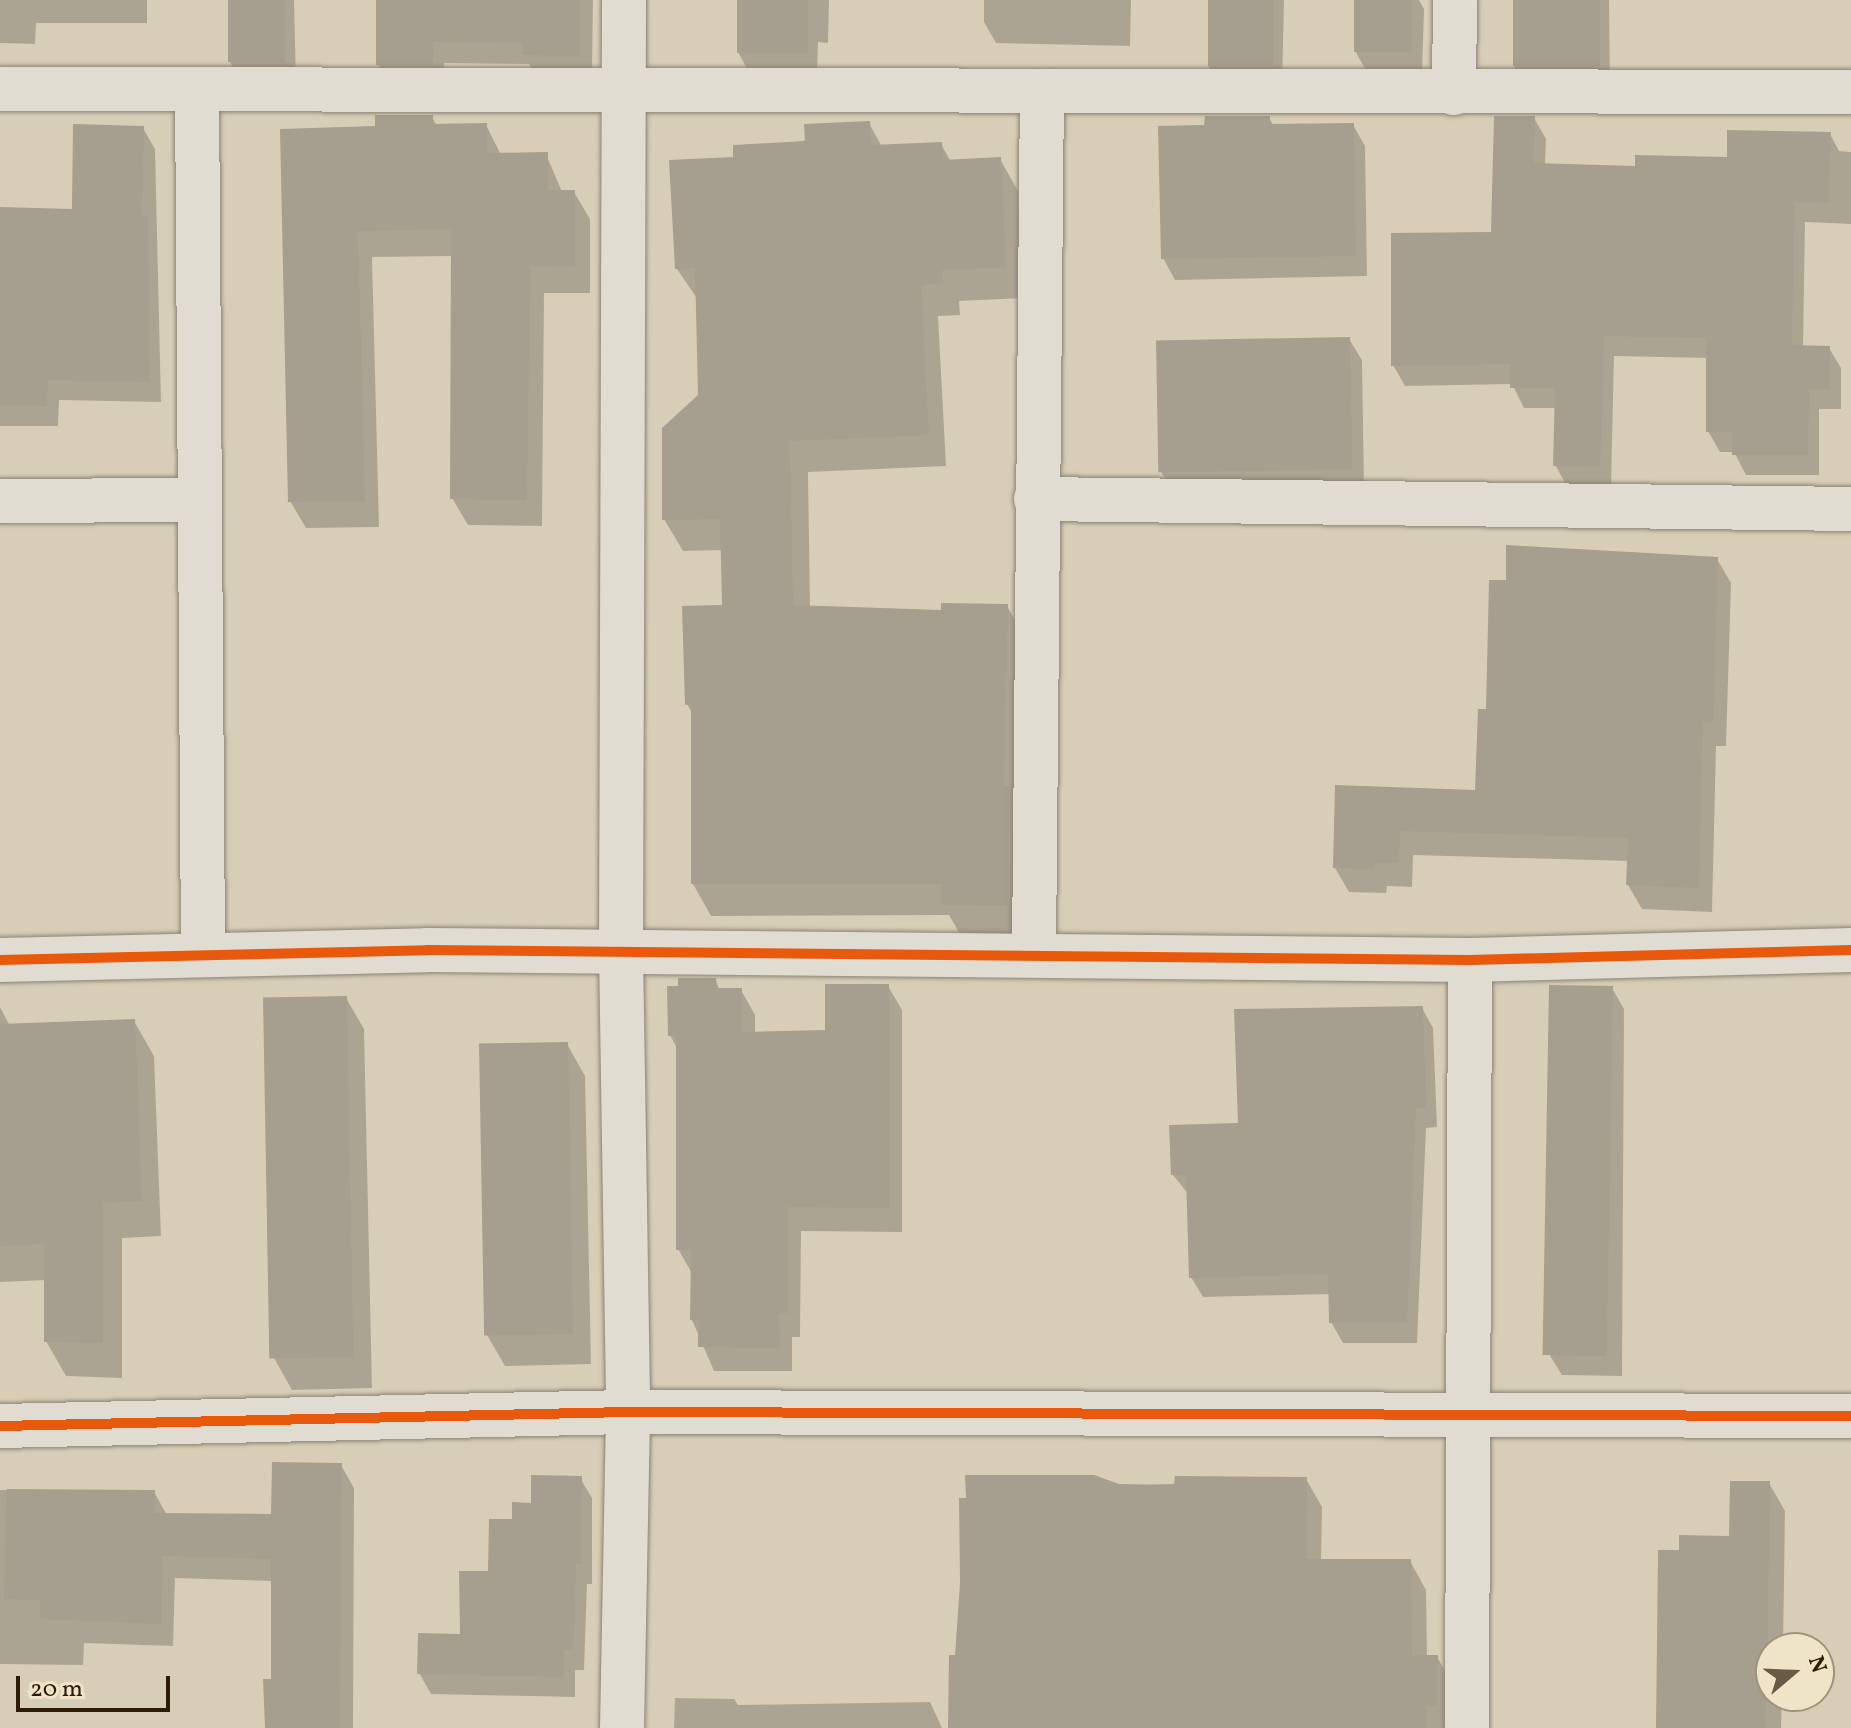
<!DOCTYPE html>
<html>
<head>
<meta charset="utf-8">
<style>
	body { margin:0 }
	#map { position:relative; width:1851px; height:1728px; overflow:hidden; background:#d8ceb8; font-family:Vollkorn,serif }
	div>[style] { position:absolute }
	.shadow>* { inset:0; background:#0003 }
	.building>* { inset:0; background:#a69e8e; transform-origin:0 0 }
	.roads { filter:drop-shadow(0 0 2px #8b8374) drop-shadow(0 0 2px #8b8374) }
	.minor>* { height:44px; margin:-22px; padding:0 22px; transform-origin:22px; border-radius:22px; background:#e0dcd1 }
	.tertiary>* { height:44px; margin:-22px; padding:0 22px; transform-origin:22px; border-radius:22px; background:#e0dcd1 }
	.cycleway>* { height:10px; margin:-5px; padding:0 5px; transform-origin:5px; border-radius:5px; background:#e8590c }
	span { translate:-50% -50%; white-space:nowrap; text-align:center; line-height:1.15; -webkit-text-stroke:8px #efe3c8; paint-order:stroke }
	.north { position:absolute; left:1755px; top:1632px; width:80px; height:80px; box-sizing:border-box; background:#efe3c8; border:2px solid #a1937a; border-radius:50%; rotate:71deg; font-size:22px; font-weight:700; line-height:32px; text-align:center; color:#2c1c05 }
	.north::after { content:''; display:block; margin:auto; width:28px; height:36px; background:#685a44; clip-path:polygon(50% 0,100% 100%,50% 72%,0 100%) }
	.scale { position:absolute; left:16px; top:1676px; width:154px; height:36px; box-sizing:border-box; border:4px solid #2c1c05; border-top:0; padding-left:10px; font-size:24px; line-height:28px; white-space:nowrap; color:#2c1c05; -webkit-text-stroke:6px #efe3c8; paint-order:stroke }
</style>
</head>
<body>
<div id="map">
	<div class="shadow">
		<i style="clip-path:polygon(0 0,147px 0,147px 23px,36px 23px,35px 44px,0 43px)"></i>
		<i style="clip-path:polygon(230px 0,294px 0,296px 83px,242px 83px,230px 62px)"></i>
		<i style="clip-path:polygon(378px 0,593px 0,592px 76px,537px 76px,529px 64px,444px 63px,444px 85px,390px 85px,378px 64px)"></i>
		<i style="clip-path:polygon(739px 0,829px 0,828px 43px,818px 42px,817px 75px,750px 74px,738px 52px)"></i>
		<i style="clip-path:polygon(984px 0,1131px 0,1130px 46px,996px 43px,984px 22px)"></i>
		<i style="clip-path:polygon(1210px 0,1284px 0,1282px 87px,1220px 87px,1208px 65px)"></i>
		<i style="clip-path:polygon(1356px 0,1419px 0,1424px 9px,1422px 74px,1367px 72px,1355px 51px)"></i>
		<i style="clip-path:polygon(1515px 0,1609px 0,1610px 87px,1526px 87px,1514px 66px)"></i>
		<i style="clip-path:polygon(432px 117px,437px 126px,486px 125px,501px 155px,546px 154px,562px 192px,574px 192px,590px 219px,590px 293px,544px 293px,542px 526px,468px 525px,452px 498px,453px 256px,372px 257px,379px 527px,306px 528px,290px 501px,377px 128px)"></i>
		<i style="clip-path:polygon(1269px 118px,1274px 126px,1353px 125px,1365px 146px,1367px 276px,1175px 280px,1163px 258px)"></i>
		<i style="clip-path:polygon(1534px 118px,1546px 139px,1545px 165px,1637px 168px,1729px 159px,1830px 134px,1839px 151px,1851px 152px,1851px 224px,1805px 222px,1803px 347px,1829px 348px,1841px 368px,1841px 409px,1819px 409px,1819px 475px,1746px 475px,1734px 452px,1720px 452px,1708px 431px,1708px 358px,1614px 356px,1611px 487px,1567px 486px,1555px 465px,1556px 408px,1524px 408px,1512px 384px,1405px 386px,1393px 365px,1493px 233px)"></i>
		<i style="clip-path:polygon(869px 123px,882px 147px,941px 144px,951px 162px,1000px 159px,1018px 191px,1023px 298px,959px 301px,960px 315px,938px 316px,946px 466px,808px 472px,810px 608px,943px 612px,1007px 606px,1025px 638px,1025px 937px,961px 936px,949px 915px,711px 916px,693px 884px,693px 715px,687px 704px,724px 607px,723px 550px,683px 551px,664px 519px,700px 396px,698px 300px,677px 269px,735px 159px)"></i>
		<i style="clip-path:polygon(143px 128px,155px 149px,161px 402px,59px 400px,58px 426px,0 426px,0 209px,74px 211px)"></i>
		<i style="clip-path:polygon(1349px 339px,1362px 360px,1364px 490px,1174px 493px,1161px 472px)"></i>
		<i style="clip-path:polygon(1717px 559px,1731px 583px,1726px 746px,1716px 746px,1712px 912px,1642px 909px,1628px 885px,1629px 861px,1413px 855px,1412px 887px,1387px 886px,1386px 893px,1349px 892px,1335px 868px,1337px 788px,1477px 792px,1508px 582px)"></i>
		<i style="clip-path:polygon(715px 980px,720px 990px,741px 990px,755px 1015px,755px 1034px,827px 1032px,888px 986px,902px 1010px,902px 1232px,801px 1231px,800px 1337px,792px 1337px,792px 1371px,714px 1371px,692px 1320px,693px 1275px,678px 1249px,678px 1050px,670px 1035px)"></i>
		<i style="clip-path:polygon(1612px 988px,1624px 1009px,1622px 1376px,1562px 1375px,1549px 1354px)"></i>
		<i style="clip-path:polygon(346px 998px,364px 1029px,372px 1388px,292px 1390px,274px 1358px)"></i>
		<i style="clip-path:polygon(0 1007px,10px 1026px,134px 1021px,154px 1056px,161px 1236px,122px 1238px,122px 1378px,66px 1376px,46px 1341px,46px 1280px,0 1282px)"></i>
		<i style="clip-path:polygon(1422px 1008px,1433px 1028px,1437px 1127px,1426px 1128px,1417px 1343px,1343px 1343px,1331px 1322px,1330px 1294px,1203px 1297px,1191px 1277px,1189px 1195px,1173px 1175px)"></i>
		<i style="clip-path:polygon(567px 1044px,585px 1076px,591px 1364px,505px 1366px,487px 1335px)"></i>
		<i style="clip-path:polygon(341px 1465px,354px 1488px,353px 1728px,267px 1728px,273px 1681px,273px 1581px,175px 1578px,173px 1646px,84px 1643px,83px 1665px,0 1664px,0 1490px,154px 1492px,167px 1515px,273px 1516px)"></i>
		<i style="clip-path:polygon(580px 1478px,592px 1498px,592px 1584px,587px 1584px,584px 1670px,575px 1670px,575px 1697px,431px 1694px,419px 1673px,462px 1636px,514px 1521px)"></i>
		<i style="clip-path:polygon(1306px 1479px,1322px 1507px,1321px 1561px,1410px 1561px,1426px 1590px,1427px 1657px,1437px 1657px,1453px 1685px,1452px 1728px,950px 1728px,957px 1657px,1119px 1486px)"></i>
		<i style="clip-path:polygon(1769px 1483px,1785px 1511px,1783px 1648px,1771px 1648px,1771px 1696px,1782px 1696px,1781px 1728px,1658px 1728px,1681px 1552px,1731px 1538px)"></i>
		<i style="clip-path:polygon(675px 1698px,734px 1699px,738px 1705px,930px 1702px,942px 1728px,674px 1728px)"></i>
	</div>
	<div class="building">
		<i style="left:228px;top:0;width:57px;height:62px"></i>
		<i style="clip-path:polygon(376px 0,580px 0,580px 56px,522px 55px,523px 43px,433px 42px,433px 65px,376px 65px)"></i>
		<i style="left:737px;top:0;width:71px;height:53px"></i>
		<i style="left:1208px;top:0;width:65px;height:66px"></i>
		<i style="left:1354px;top:0;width:58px;height:52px"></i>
		<i style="left:1513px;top:0;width:87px;height:66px"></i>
		<i style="clip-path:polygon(375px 115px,433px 115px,433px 124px,487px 123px,487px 153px,548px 152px,548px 190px,575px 190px,575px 267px,530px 266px,527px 500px,450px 499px,451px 229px,358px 231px,365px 501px,288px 502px,280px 129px,375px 126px)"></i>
		<i style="clip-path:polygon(1205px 116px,1270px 116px,1270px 124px,1354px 123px,1356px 256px,1161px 259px,1158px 126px,1204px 125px)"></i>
		<i style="clip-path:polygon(1494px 116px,1535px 116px,1534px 163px,1635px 166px,1635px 155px,1727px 157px,1727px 130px,1831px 132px,1829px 203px,1794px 202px,1792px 345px,1830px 346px,1830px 389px,1809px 389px,1808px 455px,1732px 455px,1732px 432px,1706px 432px,1706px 338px,1604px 336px,1600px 467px,1553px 466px,1555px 388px,1510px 388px,1510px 364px,1391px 366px,1391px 233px,1491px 232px)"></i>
		<i style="clip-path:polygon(870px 121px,871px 145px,942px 142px,943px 160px,1001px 157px,1006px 267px,942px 270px,943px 283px,921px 285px,929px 435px,790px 441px,793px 605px,941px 610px,941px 603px,1008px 604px,1004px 786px,1009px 786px,1008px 906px,941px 905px,941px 884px,691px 884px,691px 704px,685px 705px,682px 606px,722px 605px,720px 519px,662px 520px,662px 428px,698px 395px,695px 268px,675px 269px,669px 160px,733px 157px,733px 145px,805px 141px,804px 124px)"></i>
		<i style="clip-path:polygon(73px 124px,144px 126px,142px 216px,148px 216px,150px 382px,48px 380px,47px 406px,0 405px,0 207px,72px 209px)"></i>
		<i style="left:1350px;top:337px;width:132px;height:194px;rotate:89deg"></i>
		<i style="clip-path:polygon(1506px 545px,1718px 557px,1713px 723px,1703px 723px,1699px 888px,1626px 885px,1628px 838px,1400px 831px,1399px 863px,1374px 863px,1373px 869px,1333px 868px,1335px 785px,1475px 790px,1478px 709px,1486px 709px,1489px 580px,1506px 580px)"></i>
		<i style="clip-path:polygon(678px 978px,716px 978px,717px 988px,742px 988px,742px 1032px,825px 1030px,825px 984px,889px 984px,889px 1208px,788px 1207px,788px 1313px,779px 1313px,780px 1348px,698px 1347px,698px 1321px,690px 1320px,691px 1250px,676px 1250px,676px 1036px,668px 1036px,667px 986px,678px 986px)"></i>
		<i style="left:1549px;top:985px;width:64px;height:370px;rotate:1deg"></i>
		<i style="left:347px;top:996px;width:361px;height:84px;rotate:89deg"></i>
		<i style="clip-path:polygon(1423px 1006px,1426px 1108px,1416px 1108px,1407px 1323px,1329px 1323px,1328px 1274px,1189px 1278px,1186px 1175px,1171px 1175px,1169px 1125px,1238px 1123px,1234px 1009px)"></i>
		<i style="clip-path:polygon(135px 1019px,142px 1201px,103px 1203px,103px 1343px,44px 1342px,44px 1244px,0 1246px,0 1024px)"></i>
		<i style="left:568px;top:1042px;width:292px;height:89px;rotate:89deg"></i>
		<i style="clip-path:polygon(272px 1462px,342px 1463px,340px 1728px,265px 1728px,263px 1679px,271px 1679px,271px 1559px,162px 1556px,161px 1624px,40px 1619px,40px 1600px,4px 1599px,7px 1489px,155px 1490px,154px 1513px,271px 1514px)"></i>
		<i style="clip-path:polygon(531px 1475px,582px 1476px,581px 1564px,576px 1564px,574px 1650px,564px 1650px,564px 1677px,417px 1674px,418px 1633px,460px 1634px,459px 1571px,488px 1571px,489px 1519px,512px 1519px,512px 1502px,531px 1503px)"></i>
		<i style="clip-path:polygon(965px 1475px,1094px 1475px,1119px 1484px,1174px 1485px,1175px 1476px,1307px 1477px,1306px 1559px,1411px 1559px,1412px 1655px,1438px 1655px,1437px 1706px,1426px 1706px,1426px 1728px,948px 1728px,949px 1655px,955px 1655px,960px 1583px,959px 1498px,966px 1498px)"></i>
		<i style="clip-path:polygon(1730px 1481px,1770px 1481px,1766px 1728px,1656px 1728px,1658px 1550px,1679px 1550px,1679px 1535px,1729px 1536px)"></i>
	</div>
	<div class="roads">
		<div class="minor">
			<i style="left:0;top:89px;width:1851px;rotate:0.09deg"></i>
			<i style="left:197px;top:89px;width:865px;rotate:89.6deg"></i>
			<i style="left:1454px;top:93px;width:93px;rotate:-89.4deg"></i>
			<i style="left:1036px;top:499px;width:815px;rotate:0.7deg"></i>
			<i style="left:0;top:501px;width:199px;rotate:-0.3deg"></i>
			<i style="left:1034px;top:952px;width:861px;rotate:-89.47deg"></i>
			<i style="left:0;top:960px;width:427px;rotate:-1.3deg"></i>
			<i style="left:427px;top:950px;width:1043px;rotate:0.55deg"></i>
			<i style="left:1470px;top:960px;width:381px;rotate:-1.5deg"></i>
			<i style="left:622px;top:1728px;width:316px;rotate:-88.9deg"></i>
			<i style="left:1467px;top:1728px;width:768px;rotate:-89.78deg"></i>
		</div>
		<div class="tertiary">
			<i style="left:624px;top:0;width:951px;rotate:90.18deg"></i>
			<i style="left:621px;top:951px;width:461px;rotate:89.1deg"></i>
			<i style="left:0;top:1426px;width:628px;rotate:-1.28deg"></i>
			<i style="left:628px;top:1412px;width:1223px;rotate:0.19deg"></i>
		</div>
	</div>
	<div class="cycleway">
		<i style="left:0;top:960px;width:427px;rotate:-1.3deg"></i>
		<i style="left:427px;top:950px;width:1043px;rotate:0.55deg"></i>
		<i style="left:1470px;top:960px;width:381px;rotate:-1.5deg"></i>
		<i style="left:0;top:1426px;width:628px;rotate:-1.28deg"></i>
		<i style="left:628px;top:1412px;width:1223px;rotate:0.19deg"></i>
	</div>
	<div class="north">N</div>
	<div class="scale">20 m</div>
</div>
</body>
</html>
